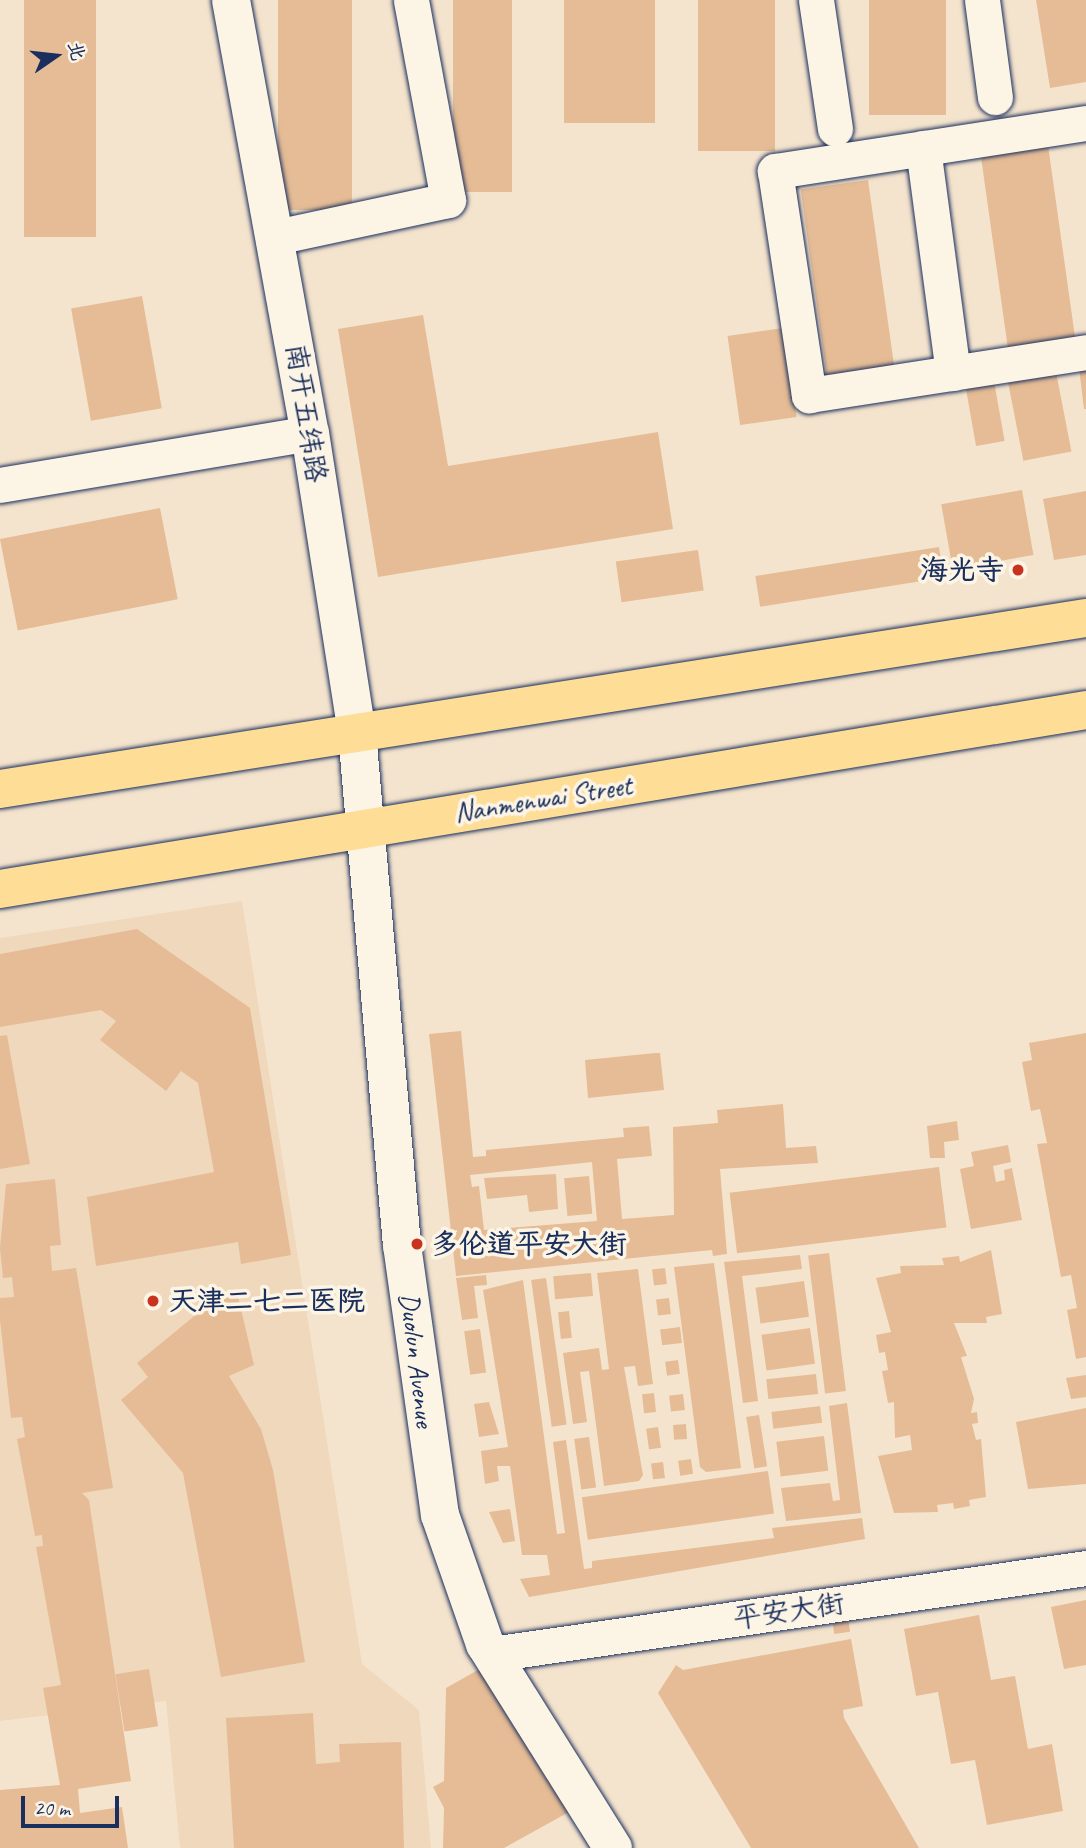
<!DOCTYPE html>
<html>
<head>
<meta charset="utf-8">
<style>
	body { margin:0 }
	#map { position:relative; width:1086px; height:1848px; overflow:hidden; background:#f5e4cd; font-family:Caveat,"LXGW WenKai TC",sans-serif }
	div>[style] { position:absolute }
	.built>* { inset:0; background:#f0d8bc }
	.building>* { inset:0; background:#e5bc95; transform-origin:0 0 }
	.roads { filter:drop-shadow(0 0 2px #1b2f5e) drop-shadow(0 0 2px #1b2f5e) }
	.street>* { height:35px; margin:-17.5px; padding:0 17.5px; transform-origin:17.5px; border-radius:17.5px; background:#fcf5e5 }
	.secondary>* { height:38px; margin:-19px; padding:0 19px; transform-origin:19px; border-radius:19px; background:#fcf5e5 }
	.primary>* { height:38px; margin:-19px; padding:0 19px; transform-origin:19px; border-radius:19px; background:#fedd96 }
	.dots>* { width:19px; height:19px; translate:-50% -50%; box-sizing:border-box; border:4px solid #fcf5e5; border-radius:50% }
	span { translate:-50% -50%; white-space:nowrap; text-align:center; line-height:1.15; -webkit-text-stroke:7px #fcf5e5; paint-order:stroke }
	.street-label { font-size:28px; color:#1b2f5e }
	.poi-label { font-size:28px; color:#1b2f5e; font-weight:700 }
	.right { translate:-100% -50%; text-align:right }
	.left { translate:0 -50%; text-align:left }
	.north { position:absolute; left:21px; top:21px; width:70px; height:70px; -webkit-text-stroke:5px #fcf5e5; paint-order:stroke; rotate:76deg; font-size:19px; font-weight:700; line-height:28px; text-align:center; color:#1b2f5e }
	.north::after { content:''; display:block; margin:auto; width:24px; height:32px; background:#1b2f5e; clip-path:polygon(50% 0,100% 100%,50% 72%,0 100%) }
	.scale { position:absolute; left:21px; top:1796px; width:98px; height:32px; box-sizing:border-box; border:4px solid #1b2f5e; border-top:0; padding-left:9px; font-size:21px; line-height:24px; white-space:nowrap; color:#1b2f5e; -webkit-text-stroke:5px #fcf5e5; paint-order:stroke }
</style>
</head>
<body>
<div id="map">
	<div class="built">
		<i style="clip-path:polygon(242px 901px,362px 1664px,419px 1710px,431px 1848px,180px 1848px,166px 1701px,0 1721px,0 938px)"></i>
	</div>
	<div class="building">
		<i style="left:24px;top:0;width:72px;height:237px"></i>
		<i style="left:278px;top:0;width:74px;height:210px"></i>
		<i style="left:453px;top:0;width:59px;height:192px"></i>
		<i style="left:564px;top:0;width:91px;height:123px"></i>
		<i style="left:698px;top:0;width:77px;height:151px"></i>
		<i style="left:869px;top:0;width:77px;height:115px"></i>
		<i style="clip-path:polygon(1036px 0,1086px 0,1086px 82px,1050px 88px)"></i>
		<i style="left:1048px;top:145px;width:196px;height:68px;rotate:82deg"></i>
		<i style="left:868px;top:180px;width:196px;height:68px;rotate:82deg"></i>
		<i style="left:142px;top:296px;width:114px;height:72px;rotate:80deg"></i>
		<i style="clip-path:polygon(423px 315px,448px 466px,658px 432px,673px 529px,378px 577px,338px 329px)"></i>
		<i style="left:784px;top:328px;width:90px;height:57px;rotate:82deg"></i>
		<i style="clip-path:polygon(1086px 367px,1086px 409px,1084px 409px,1079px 368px)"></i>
		<i style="left:1056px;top:372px;width:81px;height:49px;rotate:79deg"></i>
		<i style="left:994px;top:381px;width:61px;height:29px;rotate:80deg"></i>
		<i style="left:1022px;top:490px;width:66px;height:82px;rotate:80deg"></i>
		<i style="clip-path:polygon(1086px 491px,1086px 555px,1054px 560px,1043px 499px)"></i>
		<i style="left:160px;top:508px;width:93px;height:163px;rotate:79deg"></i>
		<i style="left:939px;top:547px;width:31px;height:186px;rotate:81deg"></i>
		<i style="left:698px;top:550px;width:41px;height:83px;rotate:82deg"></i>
		<i style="clip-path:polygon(137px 929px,250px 1008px,291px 1255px,241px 1264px,238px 1242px,96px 1266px,87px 1197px,214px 1172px,198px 1083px,181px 1071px,166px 1091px,100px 1040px,116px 1021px,101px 1010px,0 1027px,0 954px)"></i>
		<i style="clip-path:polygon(evenodd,461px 1031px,473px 1157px,486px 1156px,486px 1150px,624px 1137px,623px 1128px,649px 1126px,652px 1156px,617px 1159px,622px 1219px,674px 1215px,673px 1127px,718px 1123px,717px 1110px,783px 1104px,786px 1148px,816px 1146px,818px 1163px,720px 1169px,727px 1254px,713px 1256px,712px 1250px,456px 1276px,429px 1034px,461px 1031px,592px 1162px,597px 1221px,484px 1230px,479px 1186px,472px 1187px,470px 1175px,592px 1162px)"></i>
		<i style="clip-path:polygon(1086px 1033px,1086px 1357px,1076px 1359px,1067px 1310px,1077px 1308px,1071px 1275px,1061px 1277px,1037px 1144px,1047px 1143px,1040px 1109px,1031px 1111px,1022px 1062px,1032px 1060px,1029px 1043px)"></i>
		<i style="clip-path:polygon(7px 1035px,30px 1164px,0 1169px,0 1036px)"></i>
		<i style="clip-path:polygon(655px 1053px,660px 1053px,664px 1090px,588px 1098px,585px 1060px)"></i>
		<i style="clip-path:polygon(957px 1121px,959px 1140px,944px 1142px,945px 1158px,930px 1158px,927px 1126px)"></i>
		<i style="clip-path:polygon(1008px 1145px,1011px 1162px,993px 1166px,996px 1182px,1005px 1180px,1004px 1170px,1012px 1168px,1022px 1220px,971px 1229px,960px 1169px,974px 1166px,971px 1152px)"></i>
		<i style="left:939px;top:1167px;width:61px;height:211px;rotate:83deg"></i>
		<i style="clip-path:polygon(556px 1174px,558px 1209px,529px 1212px,527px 1195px,487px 1199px,484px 1178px)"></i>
		<i style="left:589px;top:1176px;width:38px;height:25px;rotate:85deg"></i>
		<i style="clip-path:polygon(55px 1179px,61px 1245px,50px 1246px,52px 1271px,76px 1268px,113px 1488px,82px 1493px,89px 1500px,131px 1781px,78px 1789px,80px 1813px,122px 1807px,128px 1848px,0 1848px,0 1790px,60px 1785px,43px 1688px,61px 1685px,36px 1547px,43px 1546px,42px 1535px,35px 1536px,17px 1439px,25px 1437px,22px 1417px,11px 1418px,0 1320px,0 1298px,14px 1297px,12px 1277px,3px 1278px,0 1248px,6px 1184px)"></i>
		<i style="clip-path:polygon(991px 1250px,1002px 1314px,986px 1317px,987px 1323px,954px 1323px,967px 1356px,961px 1357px,974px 1399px,971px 1413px,977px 1412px,978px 1423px,972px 1424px,976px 1440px,981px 1439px,986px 1497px,969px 1500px,970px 1506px,954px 1509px,953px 1503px,937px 1505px,938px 1512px,894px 1513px,878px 1456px,912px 1450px,910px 1435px,895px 1438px,894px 1402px,888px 1403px,882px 1371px,888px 1370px,885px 1352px,879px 1353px,876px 1335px,891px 1332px,876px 1278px,901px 1273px,900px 1266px,944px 1265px,942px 1258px,959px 1256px,960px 1262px)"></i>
		<i style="left:829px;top:1253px;width:139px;height:21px;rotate:83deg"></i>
		<i style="clip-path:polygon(800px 1255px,802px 1269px,742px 1276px,758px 1401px,743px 1403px,724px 1262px)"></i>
		<i style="clip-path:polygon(714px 1263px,741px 1468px,706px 1472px,700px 1467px,674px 1267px)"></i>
		<i style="left:665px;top:1268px;width:16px;height:13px;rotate:83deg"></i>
		<i style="clip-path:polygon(638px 1269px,653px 1384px,638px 1386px,635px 1366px,624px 1367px,643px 1475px,639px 1481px,604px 1486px,589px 1371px,580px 1372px,587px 1422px,573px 1424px,563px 1353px,599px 1348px,602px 1370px,609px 1369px,597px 1273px)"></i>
		<i style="left:591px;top:1273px;width:23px;height:38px;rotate:85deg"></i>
		<i style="clip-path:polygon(486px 1275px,487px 1285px,474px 1286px,478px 1318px,462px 1320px,456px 1278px)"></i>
		<i style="left:546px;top:1278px;width:148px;height:15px;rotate:82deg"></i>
		<i style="clip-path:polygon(523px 1280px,557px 1534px,565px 1533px,553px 1442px,566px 1440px,584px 1569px,592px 1568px,592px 1561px,774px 1538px,772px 1528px,862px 1518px,865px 1539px,529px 1597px,520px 1579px,550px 1575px,547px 1555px,522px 1555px,510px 1466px,497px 1466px,499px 1481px,485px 1484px,481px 1451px,508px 1447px,483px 1290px)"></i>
		<i style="left:804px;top:1281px;width:36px;height:49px;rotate:82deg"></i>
		<i style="clip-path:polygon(238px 1296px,254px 1365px,229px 1376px,261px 1429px,273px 1470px,305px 1662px,221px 1677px,183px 1473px,121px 1400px,148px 1377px,137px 1363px,198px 1313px,200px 1301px)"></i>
		<i style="left:669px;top:1298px;width:16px;height:13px;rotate:83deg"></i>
		<i style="left:569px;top:1311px;width:27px;height:11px;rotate:84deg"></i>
		<i style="left:680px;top:1327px;width:16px;height:20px;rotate:83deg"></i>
		<i style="left:810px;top:1328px;width:36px;height:49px;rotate:82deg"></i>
		<i style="left:480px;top:1329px;width:44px;height:16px;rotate:82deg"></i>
		<i style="left:678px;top:1360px;width:14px;height:13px;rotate:82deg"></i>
		<i style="left:816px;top:1374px;width:20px;height:50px;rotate:84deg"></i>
		<i style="clip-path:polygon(1086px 1375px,1086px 1397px,1071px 1399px,1066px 1378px)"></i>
		<i style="left:654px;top:1393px;width:19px;height:12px;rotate:84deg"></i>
		<i style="left:683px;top:1394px;width:16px;height:14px;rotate:83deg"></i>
		<i style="clip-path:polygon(489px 1402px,499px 1434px,479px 1437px,474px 1404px)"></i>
		<i style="clip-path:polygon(847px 1403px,861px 1513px,786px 1521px,781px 1488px,830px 1483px,833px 1501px,840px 1500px,829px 1406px)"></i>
		<i style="left:820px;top:1406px;width:17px;height:49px;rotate:83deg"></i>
		<i style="clip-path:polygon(1086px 1408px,1086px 1484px,1028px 1489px,1016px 1422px)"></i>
		<i style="left:759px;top:1415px;width:52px;height:13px;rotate:81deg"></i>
		<i style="left:686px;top:1424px;width:15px;height:13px;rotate:86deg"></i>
		<i style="left:658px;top:1427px;width:21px;height:12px;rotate:82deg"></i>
		<i style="left:824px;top:1436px;width:35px;height:48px;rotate:83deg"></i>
		<i style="left:589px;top:1437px;width:51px;height:15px;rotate:82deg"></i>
		<i style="left:691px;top:1459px;width:15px;height:13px;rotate:82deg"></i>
		<i style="left:663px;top:1462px;width:16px;height:12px;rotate:83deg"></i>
		<i style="left:768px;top:1471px;width:43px;height:188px;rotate:82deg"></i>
		<i style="clip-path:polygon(510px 1509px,515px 1541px,503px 1543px,489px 1512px)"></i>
		<i style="clip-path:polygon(1086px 1600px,1086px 1665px,1064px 1669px,1051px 1607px)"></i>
		<i style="clip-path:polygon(979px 1615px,991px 1680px,1015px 1676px,1028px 1749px,1052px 1744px,1063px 1811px,987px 1825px,975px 1760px,951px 1764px,938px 1692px,916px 1696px,904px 1629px)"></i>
		<i style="left:848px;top:1617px;width:15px;height:16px;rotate:82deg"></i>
		<i style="clip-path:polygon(851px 1639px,863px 1706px,843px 1710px,844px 1718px,919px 1848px,751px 1848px,658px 1693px,676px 1665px,683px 1670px)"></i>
		<i style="clip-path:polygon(485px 1666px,569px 1812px,504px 1848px,443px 1848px,444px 1808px,433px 1787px,444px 1781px,446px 1688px)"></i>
		<i style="left:149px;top:1669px;width:58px;height:34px;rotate:81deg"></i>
		<i style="clip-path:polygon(313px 1713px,316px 1764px,340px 1762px,339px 1744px,401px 1742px,404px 1848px,234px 1848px,226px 1718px)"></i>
	</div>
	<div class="roads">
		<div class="street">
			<i style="left:816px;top:0;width:130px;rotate:81.6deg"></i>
			<i style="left:982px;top:0;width:98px;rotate:82.4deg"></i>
			<i style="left:1086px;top:123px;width:315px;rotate:171.2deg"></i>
			<i style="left:775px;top:171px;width:227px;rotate:81.4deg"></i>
			<i style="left:809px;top:395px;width:280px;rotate:-8.8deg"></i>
			<i style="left:923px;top:148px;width:227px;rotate:82.4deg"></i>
			<i style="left:276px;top:237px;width:176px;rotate:-12.1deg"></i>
			<i style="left:448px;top:200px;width:203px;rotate:-100.5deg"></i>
			<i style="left:0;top:485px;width:314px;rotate:-9.5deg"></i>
			<i style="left:492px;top:1654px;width:600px;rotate:-8.24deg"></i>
		</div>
		<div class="secondary">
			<i style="left:231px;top:0;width:440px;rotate:79.7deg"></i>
			<i style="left:310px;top:433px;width:304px;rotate:81.1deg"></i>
			<i style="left:357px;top:733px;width:514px;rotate:84.98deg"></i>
			<i style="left:402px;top:1245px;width:273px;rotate:82deg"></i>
			<i style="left:440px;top:1515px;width:137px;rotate:70.8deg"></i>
			<i style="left:485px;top:1644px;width:241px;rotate:57.9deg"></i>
		</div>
		<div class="primary">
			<i style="left:0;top:789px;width:1099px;rotate:-8.95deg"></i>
			<i style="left:0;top:889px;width:1101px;rotate:-9.36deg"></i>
		</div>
	</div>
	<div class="dots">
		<i style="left:1018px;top:570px;background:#c8321e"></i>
		<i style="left:417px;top:1244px;background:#c8321e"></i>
		<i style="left:153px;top:1301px;background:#c8321e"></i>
	</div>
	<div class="street-label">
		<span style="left:306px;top:413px;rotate:81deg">南开五纬路</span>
		<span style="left:543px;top:799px;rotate:-9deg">Nanmenwai Street</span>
		<span style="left:417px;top:1360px;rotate:83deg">Duolun Avenue</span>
		<span style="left:789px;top:1611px;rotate:-8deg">平安大街</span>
	</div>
	<div class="poi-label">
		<span class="right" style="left:1004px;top:570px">海光寺</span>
		<span class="left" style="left:431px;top:1244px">多伦道平安大街</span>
		<span class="left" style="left:169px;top:1301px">天津二七二医院</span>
	</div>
	<div class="north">北</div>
	<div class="scale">20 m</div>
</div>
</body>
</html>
